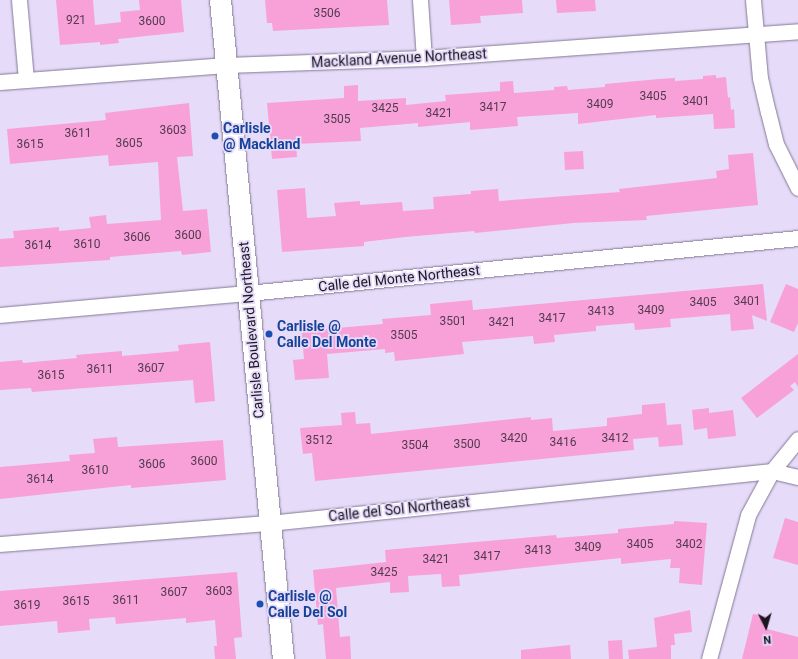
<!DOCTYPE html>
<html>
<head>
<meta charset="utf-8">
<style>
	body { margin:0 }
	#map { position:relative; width:798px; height:659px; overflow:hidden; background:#e6dbf9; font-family:Roboto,sans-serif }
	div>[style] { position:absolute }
	.building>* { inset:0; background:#f8a1d8; transform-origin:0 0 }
	.roads { filter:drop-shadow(0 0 1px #837993) drop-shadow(0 0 1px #837993) }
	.minor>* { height:15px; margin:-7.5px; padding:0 7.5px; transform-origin:7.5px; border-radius:7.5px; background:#fff }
	.secondary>* { height:21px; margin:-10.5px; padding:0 10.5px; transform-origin:10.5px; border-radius:10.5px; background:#fff }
	.dots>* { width:11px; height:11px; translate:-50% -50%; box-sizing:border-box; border:2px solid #e6dbf9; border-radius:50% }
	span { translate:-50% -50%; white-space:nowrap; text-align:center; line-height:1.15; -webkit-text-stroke:3.5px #e6dbf9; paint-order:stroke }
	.number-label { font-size:12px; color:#523a4f }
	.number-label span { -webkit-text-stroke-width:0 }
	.street-label { font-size:14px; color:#1b1721 }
	.transit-label { font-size:14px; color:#164399; font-weight:700 }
	.left { translate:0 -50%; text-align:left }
	.north { position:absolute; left:746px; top:607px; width:40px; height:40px; -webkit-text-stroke:3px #e6dbf9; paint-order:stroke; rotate:175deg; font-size:11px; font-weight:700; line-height:16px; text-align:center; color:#1b1721 }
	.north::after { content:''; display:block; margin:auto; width:14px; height:18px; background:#1b1721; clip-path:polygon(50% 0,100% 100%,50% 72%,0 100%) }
</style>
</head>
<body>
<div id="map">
	<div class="building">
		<i style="clip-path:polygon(56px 0,93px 0,95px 25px,121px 22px,120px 12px,140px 10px,139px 0,181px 0,184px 32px,118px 39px,119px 43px,100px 45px,100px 42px,60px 45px)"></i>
		<i style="clip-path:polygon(265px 0,387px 0,389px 25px,273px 31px,272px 23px,267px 23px)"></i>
		<i style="clip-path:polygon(449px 0,522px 0,523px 13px,480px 16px,481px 23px,451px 25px)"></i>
		<i style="clip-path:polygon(556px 0,595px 0,596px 11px,557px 13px)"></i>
		<i style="clip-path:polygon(716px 75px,716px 78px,726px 77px,728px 98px,730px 97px,731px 110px,734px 109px,735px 128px,714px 129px,713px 114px,656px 118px,656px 115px,578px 124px,578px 113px,517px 117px,518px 126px,470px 130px,470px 122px,418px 127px,418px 123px,360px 128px,361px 141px,296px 144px,297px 157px,272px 159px,267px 103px,344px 98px,344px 86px,358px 85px,358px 101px,406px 98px,406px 105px,446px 101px,445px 95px,500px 91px,500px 82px,513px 81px,514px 93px,554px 90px,554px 87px,567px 86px,568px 90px,605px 87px,605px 84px,659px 79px,675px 78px,675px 81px,703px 79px,703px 76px)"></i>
		<i style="clip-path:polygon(189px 103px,193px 156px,177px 157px,183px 211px,207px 209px,211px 252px,182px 255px,181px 251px,110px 257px,110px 260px,0 267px,0 239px,14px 238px,13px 231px,59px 227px,59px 231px,91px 228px,89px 217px,106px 215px,107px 224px,161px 220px,158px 162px,109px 166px,108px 155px,10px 164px,7px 129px,106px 120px,105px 113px)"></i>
		<i style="left:583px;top:151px;width:18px;height:19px;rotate:87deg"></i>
		<i style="clip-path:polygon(753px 153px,758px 205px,646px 216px,647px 220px,573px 223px,475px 233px,474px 231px,405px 237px,364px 242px,364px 246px,282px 252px,277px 190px,305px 188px,307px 218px,336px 216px,334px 203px,360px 201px,360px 205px,402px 202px,403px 211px,434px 209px,433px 197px,471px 194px,471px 191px,498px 189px,499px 201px,620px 192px,619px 189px,717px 178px,716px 171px,729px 169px,728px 155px)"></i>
		<i style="clip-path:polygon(763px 284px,767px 321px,752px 315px,754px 329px,731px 331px,730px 314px,670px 319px,671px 327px,635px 330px,634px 323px,596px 326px,596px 331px,554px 335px,555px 342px,534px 344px,533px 336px,462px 342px,464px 354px,426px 358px,395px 361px,394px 352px,385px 353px,385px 349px,327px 354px,329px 378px,295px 380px,293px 360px,304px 359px,301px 327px,325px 325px,325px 329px,383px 324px,382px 319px,431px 315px,430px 304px,472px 300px,473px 310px)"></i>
		<i style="clip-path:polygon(786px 284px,798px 289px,798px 323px,794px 332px,770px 322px)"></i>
		<i style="clip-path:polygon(210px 342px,215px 401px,195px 403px,193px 380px,32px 392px,31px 388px,0 390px,0 362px,22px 360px,23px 363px,77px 358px,76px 355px,122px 351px,122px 356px,179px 351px,178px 345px)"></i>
		<i style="clip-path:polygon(798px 354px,798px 387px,795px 382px,790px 386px,794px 390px,757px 418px,741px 398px)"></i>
		<i style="clip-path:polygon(665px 403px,667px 425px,681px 424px,683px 445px,659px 447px,658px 437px,633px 439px,634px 450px,315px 481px,312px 453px,303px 454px,300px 428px,342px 425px,341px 413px,355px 412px,356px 424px,370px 423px,371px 434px,531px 417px,531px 420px,552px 418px,553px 431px,607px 426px,607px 418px,642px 414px,642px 405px)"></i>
		<i style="clip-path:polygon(709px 408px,709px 413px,733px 410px,736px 436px,708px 439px,707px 428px,694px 430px,692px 410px)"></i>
		<i style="clip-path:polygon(117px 437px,118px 447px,223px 440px,226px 480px,131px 488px,131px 485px,0 499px,0 467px,70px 461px,69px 455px,95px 453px,93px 439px)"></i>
		<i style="clip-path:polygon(785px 518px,798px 522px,798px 565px,773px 558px)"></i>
		<i style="clip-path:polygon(674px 521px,707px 523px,702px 585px,679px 583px,680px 568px,670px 568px,671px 559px,621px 564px,621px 558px,459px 575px,460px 586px,442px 587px,441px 574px,408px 576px,409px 592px,390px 593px,390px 582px,336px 588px,340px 637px,350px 636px,351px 659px,326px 659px,323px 624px,318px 625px,313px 570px,386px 562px,385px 550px,556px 535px,557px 538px,618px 533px,618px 529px,674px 524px)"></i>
		<i style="clip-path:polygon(237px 572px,242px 637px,234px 638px,236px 659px,215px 659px,214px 646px,217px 646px,215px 620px,186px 623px,186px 618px,116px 624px,115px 617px,89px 619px,90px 630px,58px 633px,57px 621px,0 626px,0 591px)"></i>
		<i style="clip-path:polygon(690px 610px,692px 632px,674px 634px,675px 645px,671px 645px,671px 659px,629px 659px,628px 650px,657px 647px,654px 618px)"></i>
		<i style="clip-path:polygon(753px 614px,770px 617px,767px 629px,798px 637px,798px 659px,742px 659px)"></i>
		<i style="left:622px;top:640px;width:19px;height:14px;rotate:87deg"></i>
		<i style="clip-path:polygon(570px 645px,571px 659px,521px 659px,521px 650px)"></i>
	</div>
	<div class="roads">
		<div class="minor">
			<i style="left:19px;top:0;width:80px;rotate:85deg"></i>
			<i style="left:420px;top:0;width:58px;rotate:86.1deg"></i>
			<i style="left:753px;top:0;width:78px;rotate:84.9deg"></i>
			<i style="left:760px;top:78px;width:35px;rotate:77deg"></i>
			<i style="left:768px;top:112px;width:33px;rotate:76deg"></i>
			<i style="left:776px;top:144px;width:49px;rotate:63.4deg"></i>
			<i style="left:0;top:82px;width:227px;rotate:-4.3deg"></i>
			<i style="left:226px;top:65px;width:198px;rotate:-2deg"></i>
			<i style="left:424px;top:58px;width:375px;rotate:-4.1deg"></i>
			<i style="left:0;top:315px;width:249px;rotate:-5.1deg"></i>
			<i style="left:248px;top:293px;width:553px;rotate:-5.71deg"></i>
			<i style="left:0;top:544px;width:270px;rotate:-4.5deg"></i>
			<i style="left:269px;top:523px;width:506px;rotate:-5.9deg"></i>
			<i style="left:772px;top:471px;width:27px;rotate:13deg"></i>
			<i style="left:709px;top:659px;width:149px;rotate:-74.8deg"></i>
			<i style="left:748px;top:515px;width:50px;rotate:-61.4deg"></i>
			<i style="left:772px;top:471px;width:41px;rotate:-50.9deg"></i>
		</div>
		<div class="secondary">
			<i style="left:220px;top:0;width:662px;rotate:84.54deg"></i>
		</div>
	</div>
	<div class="dots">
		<i style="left:215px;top:136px;background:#1a4fb4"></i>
		<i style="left:269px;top:334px;background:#1a4fb4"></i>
		<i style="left:260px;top:604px;background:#1a4fb4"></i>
	</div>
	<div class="number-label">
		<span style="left:327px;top:14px">3506</span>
		<span style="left:76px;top:21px">921</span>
		<span style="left:152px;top:22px">3600</span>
		<span style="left:653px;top:97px">3405</span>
		<span style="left:696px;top:102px">3401</span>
		<span style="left:600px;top:105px">3409</span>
		<span style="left:493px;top:108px">3417</span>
		<span style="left:385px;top:109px">3425</span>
		<span style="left:439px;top:114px">3421</span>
		<span style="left:337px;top:120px">3505</span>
		<span style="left:173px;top:131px">3603</span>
		<span style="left:78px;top:134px">3611</span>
		<span style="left:129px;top:144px">3605</span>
		<span style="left:30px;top:145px">3615</span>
		<span style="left:188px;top:236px">3600</span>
		<span style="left:137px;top:238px">3606</span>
		<span style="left:87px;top:245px">3610</span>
		<span style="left:38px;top:246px">3614</span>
		<span style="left:747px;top:302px">3401</span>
		<span style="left:703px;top:303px">3405</span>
		<span style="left:651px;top:311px">3409</span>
		<span style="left:601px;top:312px">3413</span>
		<span style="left:552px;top:319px">3417</span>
		<span style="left:453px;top:322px">3501</span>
		<span style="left:502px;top:323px">3421</span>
		<span style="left:404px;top:336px">3505</span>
		<span style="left:151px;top:369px">3607</span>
		<span style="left:100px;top:370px">3611</span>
		<span style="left:51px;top:376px">3615</span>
		<span style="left:514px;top:439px">3420</span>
		<span style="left:615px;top:439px">3412</span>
		<span style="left:319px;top:441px">3512</span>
		<span style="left:563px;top:443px">3416</span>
		<span style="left:467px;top:445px">3500</span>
		<span style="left:415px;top:446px">3504</span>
		<span style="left:204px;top:462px">3600</span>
		<span style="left:152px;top:465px">3606</span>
		<span style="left:95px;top:471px">3610</span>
		<span style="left:40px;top:480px">3614</span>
		<span style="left:640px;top:545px">3405</span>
		<span style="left:689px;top:545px">3402</span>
		<span style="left:588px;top:548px">3409</span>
		<span style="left:538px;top:551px">3413</span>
		<span style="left:487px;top:557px">3417</span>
		<span style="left:436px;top:560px">3421</span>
		<span style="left:384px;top:573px">3425</span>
		<span style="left:219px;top:592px">3603</span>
		<span style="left:174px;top:593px">3607</span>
		<span style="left:126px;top:601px">3611</span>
		<span style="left:76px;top:602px">3615</span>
		<span style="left:27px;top:606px">3619</span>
	</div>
	<div class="street-label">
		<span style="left:399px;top:58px;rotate:-3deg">Mackland Avenue Northeast</span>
		<span style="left:399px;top:278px;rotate:-6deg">Calle del Monte Northeast</span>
		<span style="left:251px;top:330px;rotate:-95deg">Carlisle Boulevard Northeast</span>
		<span style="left:399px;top:509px;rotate:-6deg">Calle del Sol Northeast</span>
	</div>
	<div class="transit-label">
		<span class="left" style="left:223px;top:136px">Carlisle<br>@ Mackland</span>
		<span class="left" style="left:277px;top:334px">Carlisle @<br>Calle Del Monte</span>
		<span class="left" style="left:268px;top:604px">Carlisle @<br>Calle Del Sol</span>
	</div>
	<div class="north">N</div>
</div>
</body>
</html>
